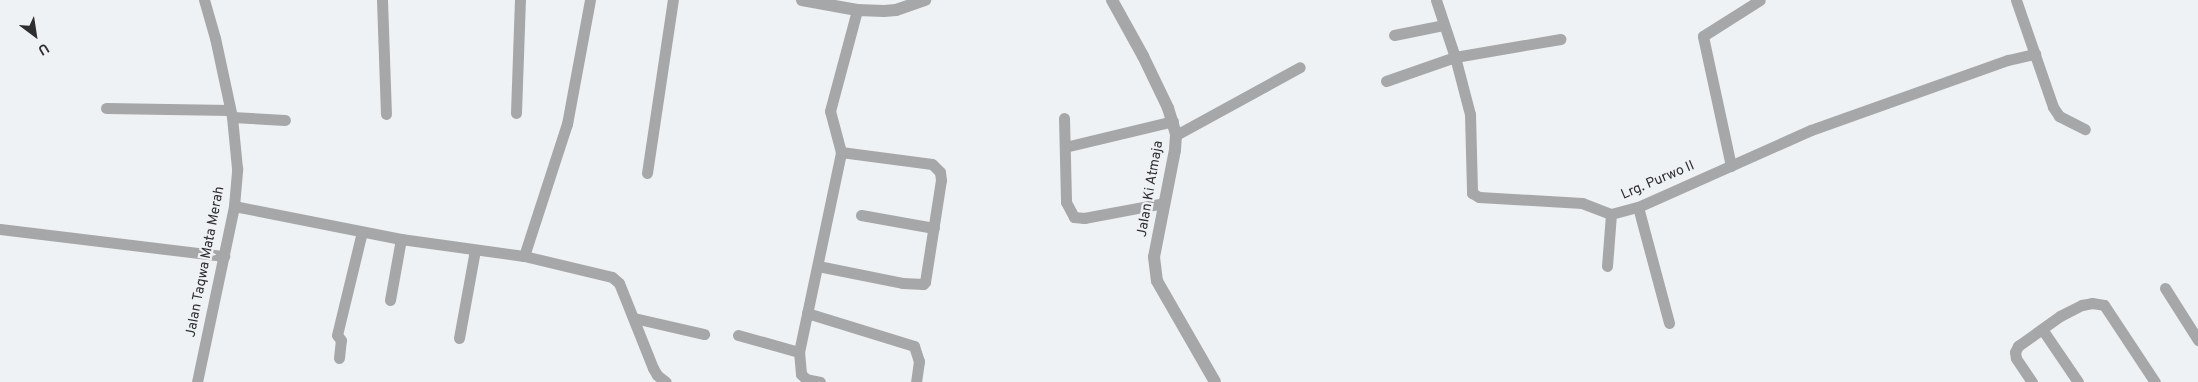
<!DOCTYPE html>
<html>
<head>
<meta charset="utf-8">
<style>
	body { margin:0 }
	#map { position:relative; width:2198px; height:382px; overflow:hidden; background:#eff2f4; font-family:Overpass,sans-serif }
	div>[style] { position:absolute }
	.minor>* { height:11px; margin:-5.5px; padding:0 5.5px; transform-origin:5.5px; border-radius:5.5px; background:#a6a7a8 }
	.tertiary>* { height:12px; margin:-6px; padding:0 6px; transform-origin:6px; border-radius:6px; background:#a6a7a8 }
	span { translate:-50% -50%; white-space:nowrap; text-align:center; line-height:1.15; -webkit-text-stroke:4.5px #eff2f4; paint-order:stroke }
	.street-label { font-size:14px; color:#2d2e2f }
	.north { position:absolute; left:10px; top:10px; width:50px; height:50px; -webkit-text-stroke:4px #eff2f4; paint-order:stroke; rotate:149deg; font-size:14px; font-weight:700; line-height:20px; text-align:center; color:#2d2e2f }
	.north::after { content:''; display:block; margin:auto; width:18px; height:22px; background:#2d2e2f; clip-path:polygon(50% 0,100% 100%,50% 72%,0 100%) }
</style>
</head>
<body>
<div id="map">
	<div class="minor">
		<i style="left:382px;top:0;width:114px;rotate:88deg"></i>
		<i style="left:1436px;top:0;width:60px;rotate:71.6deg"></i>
		<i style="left:1455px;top:57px;width:59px;rotate:75.3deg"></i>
		<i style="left:1470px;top:114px;width:79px;rotate:88.5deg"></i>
		<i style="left:1472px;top:193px;width:8px;rotate:30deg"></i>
		<i style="left:1479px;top:197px;width:103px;rotate:3.3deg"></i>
		<i style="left:1582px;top:203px;width:31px;rotate:21deg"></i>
		<i style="left:1611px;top:214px;width:28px;rotate:-15deg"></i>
		<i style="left:1638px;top:207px;width:189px;rotate:-24deg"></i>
		<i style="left:1811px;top:130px;width:209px;rotate:-19.6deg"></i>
		<i style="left:2008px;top:60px;width:28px;rotate:-13deg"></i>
		<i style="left:2016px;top:0;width:113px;rotate:70.9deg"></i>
		<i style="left:2053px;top:107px;width:11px;rotate:56deg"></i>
		<i style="left:2059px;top:116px;width:29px;rotate:27deg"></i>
		<i style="left:1394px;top:35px;width:50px;rotate:-11.5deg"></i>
		<i style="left:1386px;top:81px;width:73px;rotate:-19.2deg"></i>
		<i style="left:1455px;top:57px;width:107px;rotate:-9.7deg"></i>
		<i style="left:106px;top:108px;width:124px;rotate:0.9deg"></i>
		<i style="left:516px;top:113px;width:113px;rotate:-88deg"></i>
		<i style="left:232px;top:117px;width:53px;rotate:3.2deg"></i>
		<i style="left:1064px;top:118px;width:84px;rotate:88.6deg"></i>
		<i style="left:1066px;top:202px;width:17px;rotate:62deg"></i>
		<i style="left:1074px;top:217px;width:10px;rotate:6deg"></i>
		<i style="left:1084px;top:218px;width:81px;rotate:-10.6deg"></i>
		<i style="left:1176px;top:135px;width:141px;rotate:-28.7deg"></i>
		<i style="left:1065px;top:147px;width:111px;rotate:-13.5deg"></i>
		<i style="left:1731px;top:166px;width:133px;rotate:-102.2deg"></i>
		<i style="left:1703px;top:36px;width:67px;rotate:-32.3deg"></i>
		<i style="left:647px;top:173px;width:175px;rotate:-81.5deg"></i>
		<i style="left:234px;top:206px;width:170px;rotate:11.2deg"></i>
		<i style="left:401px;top:239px;width:124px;rotate:7.9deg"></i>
		<i style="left:524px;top:256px;width:90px;rotate:13.4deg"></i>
		<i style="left:612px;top:277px;width:9px;rotate:41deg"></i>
		<i style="left:619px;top:283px;width:92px;rotate:68.2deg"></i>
		<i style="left:653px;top:368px;width:8px;rotate:60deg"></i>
		<i style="left:657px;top:375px;width:11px;rotate:38deg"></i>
		<i style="left:1638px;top:207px;width:120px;rotate:75deg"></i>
		<i style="left:861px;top:215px;width:74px;rotate:10.1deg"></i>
		<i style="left:0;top:229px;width:226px;rotate:6.9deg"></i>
		<i style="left:524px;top:256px;width:139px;rotate:-72deg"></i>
		<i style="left:567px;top:124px;width:126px;rotate:-79.5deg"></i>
		<i style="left:818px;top:266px;width:87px;rotate:11.3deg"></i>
		<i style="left:903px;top:283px;width:20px;rotate:3deg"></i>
		<i style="left:923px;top:284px;width:3px;rotate:-45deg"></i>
		<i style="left:925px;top:282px;width:103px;rotate:-81.1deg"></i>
		<i style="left:941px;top:180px;width:8px;rotate:-97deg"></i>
		<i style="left:940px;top:172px;width:11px;rotate:-135deg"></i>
		<i style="left:932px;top:164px;width:92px;rotate:-172.5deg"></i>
		<i style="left:1607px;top:266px;width:52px;rotate:-85.6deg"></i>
		<i style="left:2165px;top:288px;width:62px;rotate:57.6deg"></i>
		<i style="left:390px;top:300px;width:62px;rotate:-79.8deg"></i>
		<i style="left:807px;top:313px;width:112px;rotate:17.1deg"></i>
		<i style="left:914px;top:346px;width:16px;rotate:72deg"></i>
		<i style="left:919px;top:361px;width:21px;rotate:98deg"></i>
		<i style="left:634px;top:318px;width:72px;rotate:12.9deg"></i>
		<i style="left:2042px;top:329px;width:64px;rotate:55.8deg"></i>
		<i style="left:738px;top:335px;width:63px;rotate:15.6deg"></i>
		<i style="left:459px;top:338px;width:89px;rotate:-79.7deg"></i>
		<i style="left:339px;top:358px;width:18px;rotate:-84deg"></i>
		<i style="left:341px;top:340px;width:6px;rotate:-129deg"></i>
		<i style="left:337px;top:335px;width:106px;rotate:-76.4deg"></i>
		<i style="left:197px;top:382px;width:180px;rotate:-78.1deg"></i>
		<i style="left:234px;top:206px;width:38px;rotate:-85deg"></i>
		<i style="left:237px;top:168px;width:51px;rotate:-95.6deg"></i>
		<i style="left:232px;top:117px;width:81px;rotate:-102.1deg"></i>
		<i style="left:215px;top:38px;width:40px;rotate:-106deg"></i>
		<i style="left:820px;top:382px;width:14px;rotate:-168deg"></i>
		<i style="left:806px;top:379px;width:7px;rotate:-135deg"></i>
		<i style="left:801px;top:374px;width:22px;rotate:-95deg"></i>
		<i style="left:799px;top:352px;width:204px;rotate:-78.1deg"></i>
		<i style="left:841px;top:152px;width:42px;rotate:-105deg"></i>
		<i style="left:830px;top:111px;width:105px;rotate:-75deg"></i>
		<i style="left:2032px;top:382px;width:29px;rotate:-124deg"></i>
		<i style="left:2016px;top:358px;width:6px;rotate:-99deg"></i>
		<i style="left:2015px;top:352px;width:7px;rotate:-63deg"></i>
		<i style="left:2018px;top:346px;width:52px;rotate:-35.5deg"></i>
		<i style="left:2060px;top:316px;width:25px;rotate:-27deg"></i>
		<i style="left:2082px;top:305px;width:10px;rotate:-11deg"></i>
		<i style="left:2092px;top:303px;width:12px;rotate:9deg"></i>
		<i style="left:2104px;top:305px;width:92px;rotate:56.5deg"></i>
	</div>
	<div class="tertiary">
		<i style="left:802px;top:0;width:56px;rotate:10.3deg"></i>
		<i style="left:857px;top:10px;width:27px;rotate:2deg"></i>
		<i style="left:884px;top:11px;width:12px;rotate:-5deg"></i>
		<i style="left:896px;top:10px;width:31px;rotate:-19deg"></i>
		<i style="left:1112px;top:0;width:64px;rotate:61deg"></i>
		<i style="left:1143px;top:56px;width:58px;rotate:64.3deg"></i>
		<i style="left:1168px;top:108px;width:28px;rotate:73deg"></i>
		<i style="left:1176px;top:135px;width:15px;rotate:94deg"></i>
		<i style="left:1175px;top:150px;width:109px;rotate:101.1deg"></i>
		<i style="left:1154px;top:257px;width:24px;rotate:83deg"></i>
		<i style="left:1157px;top:281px;width:116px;rotate:60.1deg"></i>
	</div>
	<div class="street-label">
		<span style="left:1658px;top:181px;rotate:-23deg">Lrg. Purwo II</span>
		<span style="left:1151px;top:189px;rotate:-80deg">Jalan Ki Atmaja</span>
		<span style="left:206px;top:262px;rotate:-79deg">Jalan Taqwa Mata Merah</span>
	</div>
	<div class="north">U</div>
</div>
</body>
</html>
